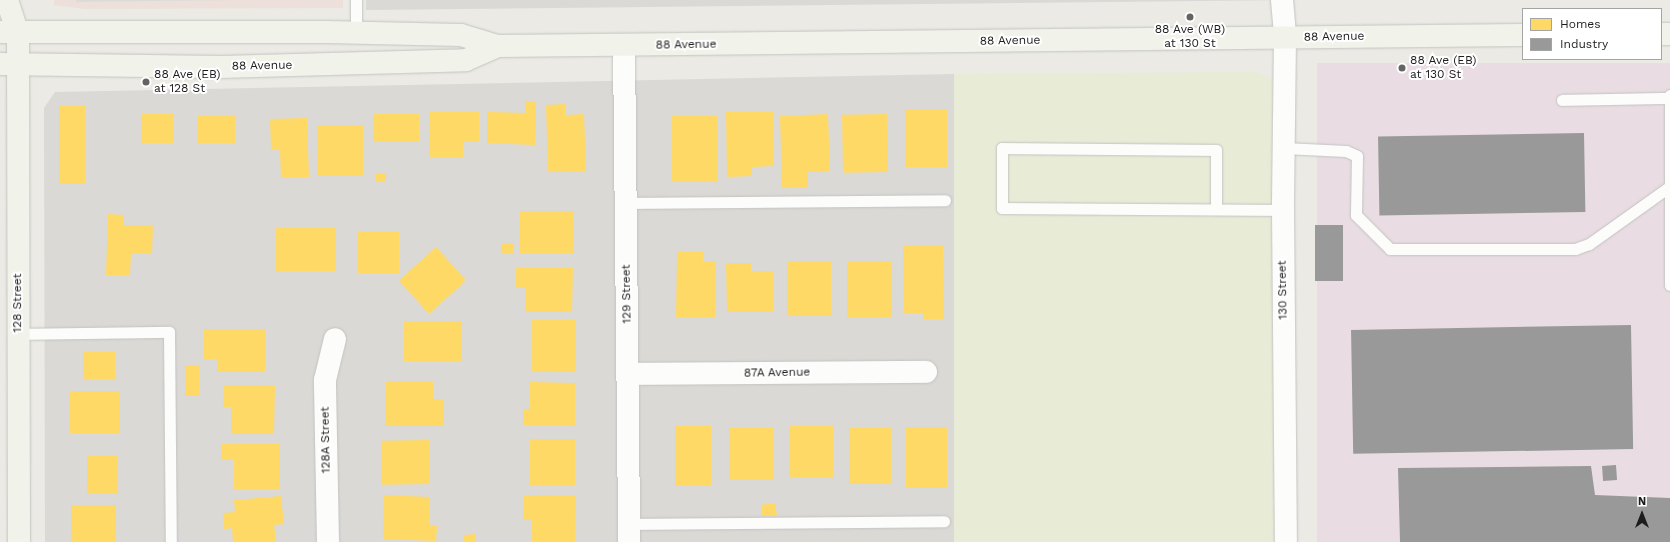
<!DOCTYPE html>
<html>
<head>
<meta charset="utf-8">
<style>
	body { margin:0 }
	#map { position:relative; width:1670px; height:542px; overflow:hidden; background:#ebeae5; font-family:"Work Sans",sans-serif }
	div>[style] { position:absolute }
	.residential>* { inset:0; background:#dad9d6 }
	.commercial>* { inset:0; background:#eddfd9 }
	.industrial>* { inset:0; background:#e9dde3; transform-origin:0 0 }
	.farmland>* { inset:0; background:#e8ecd7 }
	.parking>* { inset:0; background:#dbdbd8 }
	.homes>* { inset:0; background:#ffd966; transform-origin:0 0 }
	.industry>* { inset:0; background:#999; transform-origin:0 0 }
	.roads { filter:drop-shadow(0 0 1px #c3c3c1) drop-shadow(0 0 1px #c3c3c1) }
	.lane>* { height:11px; margin:-5.5px; padding:0 5.5px; transform-origin:5.5px; border-radius:5.5px; background:#fcfcfb }
	.street>* { height:22px; margin:-11px; padding:0 11px; transform-origin:11px; border-radius:11px; background:#fcfcfb }
	.secondary>* { height:22px; margin:-11px; padding:0 11px; transform-origin:11px; border-radius:11px; background:#f1f2e9 }
	.dots>* { width:11px; height:11px; translate:-50% -50%; box-sizing:border-box; border:2px solid #fff; border-radius:50% }
	span { translate:-50% -50%; white-space:nowrap; text-align:center; line-height:1.15; -webkit-text-stroke:4px #fff; paint-order:stroke }
	.poi-label { font-size:12px; color:#1c1c1c }
	.left { translate:0 -50%; text-align:left }
	.street-label { font-size:12px; color:#1c1c1c }
	.legend { position:absolute; left:1522px; top:8px; width:140px; height:52px; box-sizing:border-box; background:#fff; border:1px solid #a4a4a4; margin:0; padding:5px 7px; list-style:none; font-size:12px; color:#1c1c1c }
	.legend li { display:flex; align-items:center; gap:8px; height:20px }
	.legend b { width:20px; border:1px solid #a4a4a4 }
	.north { position:absolute; left:1622px; top:494px; width:40px; height:40px; -webkit-text-stroke:3px #fff; paint-order:stroke; rotate:0deg; font-size:11px; font-weight:700; line-height:16px; text-align:center; color:#1c1c1c }
	.north::after { content:''; display:block; margin:auto; width:14px; height:18px; background:#1c1c1c; clip-path:polygon(50% 0,100% 100%,50% 72%,0 100%) }
</style>
</head>
<body>
<div id="map">
	<div class="residential">
		<i style="clip-path:polygon(366px 0,1295px 0,366px 10px)"></i>
		<i style="clip-path:polygon(954px 74px,954px 542px,45px 542px,44px 108px,55px 92px)"></i>
	</div>
	<div class="commercial">
		<i style="clip-path:polygon(54px 0,343px 0,343px 8px,85px 9px,54px 5px)"></i>
	</div>
	<div class="industrial">
		<i style="left:1670px;top:63px;width:479px;height:353px;rotate:90deg"></i>
	</div>
	<div class="farmland">
		<i style="clip-path:polygon(1257px 72px,1267px 77px,1277px 86px,1279px 542px,954px 542px,954px 74px)"></i>
	</div>
	<div class="parking">
		<i style="clip-path:polygon(76px 0,233px 0,76px 2px)"></i>
	</div>
	<div class="homes">
		<i style="clip-path:polygon(525px 101px,536px 101px,535px 145px,487px 143px,487px 112px,525px 113px)"></i>
		<i style="clip-path:polygon(565px 104px,565px 115px,584px 114px,586px 171px,548px 172px,546px 105px)"></i>
		<i style="left:59px;top:106px;width:26px;height:78px"></i>
		<i style="left:905px;top:110px;width:42px;height:57px"></i>
		<i style="clip-path:polygon(430px 112px,479px 112px,479px 141px,463px 141px,463px 157px,430px 157px)"></i>
		<i style="clip-path:polygon(726px 112px,774px 112px,774px 166px,752px 167px,752px 176px,727px 177px)"></i>
		<i style="left:141px;top:114px;width:32px;height:29px"></i>
		<i style="left:373px;top:114px;width:46px;height:28px"></i>
		<i style="clip-path:polygon(828px 114px,830px 171px,807px 172px,808px 187px,782px 188px,780px 116px)"></i>
		<i style="left:887px;top:114px;width:58px;height:45px;rotate:89deg"></i>
		<i style="left:198px;top:116px;width:37px;height:27px"></i>
		<i style="left:672px;top:116px;width:45px;height:65px"></i>
		<i style="clip-path:polygon(307px 118px,309px 177px,281px 178px,280px 150px,271px 150px,270px 119px)"></i>
		<i style="left:317px;top:126px;width:46px;height:50px"></i>
		<i style="clip-path:polygon(386px 173px,386px 181px,376px 182px,376px 174px)"></i>
		<i style="left:520px;top:211px;width:54px;height:42px"></i>
		<i style="clip-path:polygon(108px 214px,124px 215px,123px 225px,153px 225px,152px 254px,131px 254px,130px 275px,106px 275px)"></i>
		<i style="left:276px;top:228px;width:60px;height:43px"></i>
		<i style="left:357px;top:232px;width:42px;height:41px"></i>
		<i style="left:501px;top:243px;width:12px;height:11px"></i>
		<i style="clip-path:polygon(943px 245px,944px 319px,923px 319px,923px 313px,904px 313px,903px 246px)"></i>
		<i style="left:436px;top:247px;width:45px;height:50px;rotate:48deg"></i>
		<i style="clip-path:polygon(677px 252px,703px 252px,703px 261px,716px 261px,715px 318px,676px 318px)"></i>
		<i style="left:787px;top:262px;width:44px;height:54px"></i>
		<i style="left:847px;top:262px;width:45px;height:56px"></i>
		<i style="clip-path:polygon(726px 263px,751px 263px,751px 271px,773px 271px,773px 312px,727px 312px)"></i>
		<i style="clip-path:polygon(516px 268px,573px 268px,572px 312px,525px 312px,526px 288px,516px 288px)"></i>
		<i style="left:532px;top:320px;width:44px;height:52px"></i>
		<i style="left:404px;top:321px;width:58px;height:40px"></i>
		<i style="clip-path:polygon(204px 329px,265px 329px,265px 372px,217px 372px,217px 359px,204px 359px)"></i>
		<i style="left:83px;top:352px;width:32px;height:27px"></i>
		<i style="left:185px;top:366px;width:14px;height:30px"></i>
		<i style="clip-path:polygon(386px 381px,433px 382px,433px 399px,444px 399px,444px 426px,385px 426px)"></i>
		<i style="clip-path:polygon(530px 382px,575px 383px,575px 426px,523px 425px,523px 409px,530px 409px)"></i>
		<i style="clip-path:polygon(224px 385px,275px 386px,274px 434px,231px 434px,231px 407px,223px 407px)"></i>
		<i style="left:120px;top:391px;width:42px;height:50px;rotate:90deg"></i>
		<i style="left:675px;top:426px;width:36px;height:60px"></i>
		<i style="left:789px;top:426px;width:44px;height:52px"></i>
		<i style="left:906px;top:427px;width:41px;height:61px"></i>
		<i style="left:729px;top:428px;width:45px;height:52px"></i>
		<i style="left:849px;top:428px;width:42px;height:56px"></i>
		<i style="left:530px;top:439px;width:45px;height:46px"></i>
		<i style="left:429px;top:440px;width:44px;height:48px;rotate:89deg"></i>
		<i style="clip-path:polygon(221px 444px,280px 444px,280px 489px,234px 489px,234px 460px,221px 460px)"></i>
		<i style="left:87px;top:456px;width:31px;height:38px"></i>
		<i style="clip-path:polygon(384px 495px,430px 497px,429px 526px,437px 526px,436px 541px,383px 539px)"></i>
		<i style="clip-path:polygon(524px 495px,576px 496px,575px 542px,532px 541px,532px 520px,523px 520px)"></i>
		<i style="clip-path:polygon(281px 496px,284px 524px,274px 525px,276px 542px,233px 542px,232px 528px,224px 529px,223px 513px,235px 512px,234px 500px)"></i>
		<i style="clip-path:polygon(775px 503px,777px 515px,762px 516px,761px 505px)"></i>
		<i style="left:71px;top:505px;width:45px;height:37px"></i>
		<i style="clip-path:polygon(476px 534px,476px 542px,464px 542px,463px 535px)"></i>
	</div>
	<div class="industry">
		<i style="left:1584px;top:133px;width:79px;height:206px;rotate:89deg"></i>
		<i style="left:1315px;top:225px;width:28px;height:56px"></i>
		<i style="left:1631px;top:325px;width:124px;height:280px;rotate:89deg"></i>
		<i style="left:1616px;top:465px;width:15px;height:14px;rotate:86deg"></i>
		<i style="clip-path:polygon(1591px 466px,1595px 495px,1670px 498px,1670px 542px,1400px 542px,1398px 468px)"></i>
	</div>
	<div class="roads">
		<div class="lane">
			<i style="left:356px;top:33px;width:33px;rotate:-90deg"></i>
			<i style="left:1670px;top:95px;width:190px;rotate:90deg"></i>
			<i style="left:1562px;top:100px;width:108px;rotate:-1.1deg"></i>
			<i style="left:1284px;top:148px;width:62px;rotate:2.8deg"></i>
			<i style="left:1346px;top:151px;width:12px;rotate:24deg"></i>
			<i style="left:1357px;top:156px;width:59px;rotate:91deg"></i>
			<i style="left:1356px;top:215px;width:48px;rotate:45deg"></i>
			<i style="left:1390px;top:249px;width:185px"></i>
			<i style="left:1575px;top:249px;width:15px;rotate:-20deg"></i>
			<i style="left:1589px;top:244px;width:98px;rotate:-35.5deg"></i>
			<i style="left:626px;top:203px;width:319px;rotate:-0.5deg"></i>
			<i style="left:1216px;top:208px;width:58px;rotate:-90deg"></i>
			<i style="left:1216px;top:150px;width:214px;rotate:-179.5deg"></i>
			<i style="left:1002px;top:148px;width:60px;rotate:90deg"></i>
			<i style="left:1002px;top:208px;width:281px;rotate:0.4deg"></i>
			<i style="left:18px;top:334px;width:151px;rotate:-0.8deg"></i>
			<i style="left:169px;top:332px;width:210px;rotate:89.5deg"></i>
			<i style="left:629px;top:524px;width:315px;rotate:-0.5deg"></i>
		</div>
		<div class="street">
			<i style="left:1282px;top:0;width:38px;rotate:85deg"></i>
			<i style="left:1285px;top:38px;width:172px;rotate:90.7deg"></i>
			<i style="left:1283px;top:210px;width:332px;rotate:89.5deg"></i>
			<i style="left:624px;top:46px;width:496px;rotate:89.4deg"></i>
			<i style="left:627px;top:374px;width:299px;rotate:-0.4deg"></i>
			<i style="left:328px;top:542px;width:162px;rotate:-91.1deg"></i>
			<i style="left:325px;top:380px;width:42px;rotate:-76.3deg"></i>
		</div>
		<div class="secondary">
			<i style="left:7px;top:0;width:35px;rotate:72deg"></i>
			<i style="left:18px;top:33px;width:509px;rotate:89.89deg"></i>
			<i style="left:0;top:32px;width:326px"></i>
			<i style="left:326px;top:32px;width:135px;rotate:1.3deg"></i>
			<i style="left:461px;top:35px;width:38px;rotate:17deg"></i>
			<i style="left:497px;top:46px;width:1026px;rotate:-0.61deg"></i>
			<i style="left:1661px;top:34px;width:9px"></i>
			<i style="left:0;top:64px;width:221px;rotate:0.8deg"></i>
			<i style="left:221px;top:67px;width:245px;rotate:-1.6deg"></i>
			<i style="left:466px;top:60px;width:34px;rotate:-24deg"></i>
		</div>
	</div>
	<div class="dots">
		<i style="left:1190px;top:17px;background:#646462"></i>
		<i style="left:1402px;top:68px;background:#646462"></i>
		<i style="left:146px;top:82px;background:#646462"></i>
	</div>
	<div class="poi-label">
		<span style="left:1190px;top:37px">88 Ave (WB)<br>at 130 St</span>
		<span class="left" style="left:1410px;top:68px">88 Ave (EB)<br>at 130 St</span>
		<span class="left" style="left:154px;top:82px">88 Ave (EB)<br>at 128 St</span>
	</div>
	<div class="street-label">
		<span style="left:1334px;top:37px;rotate:-1deg">88 Avenue</span>
		<span style="left:1010px;top:41px;rotate:-1deg">88 Avenue</span>
		<span style="left:686px;top:45px;rotate:-1deg">88 Avenue</span>
		<span style="left:262px;top:66px;rotate:-1deg">88 Avenue</span>
		<span style="left:1283px;top:290px;rotate:-91deg">130 Street</span>
		<span style="left:627px;top:294px;rotate:-91deg">129 Street</span>
		<span style="left:18px;top:303px;rotate:-90deg">128 Street</span>
		<span style="left:777px;top:373px;rotate:-1deg">87A Avenue</span>
		<span style="left:326px;top:440px;rotate:-91deg">128A Street</span>
	</div>
	<ul class="legend">
	<li><b style="height:11px;background:#ffd966"></b>Homes</li>
	<li><b style="height:11px;background:#999"></b>Industry</li>
	</ul>
	<div class="north">N</div>
</div>
</body>
</html>
